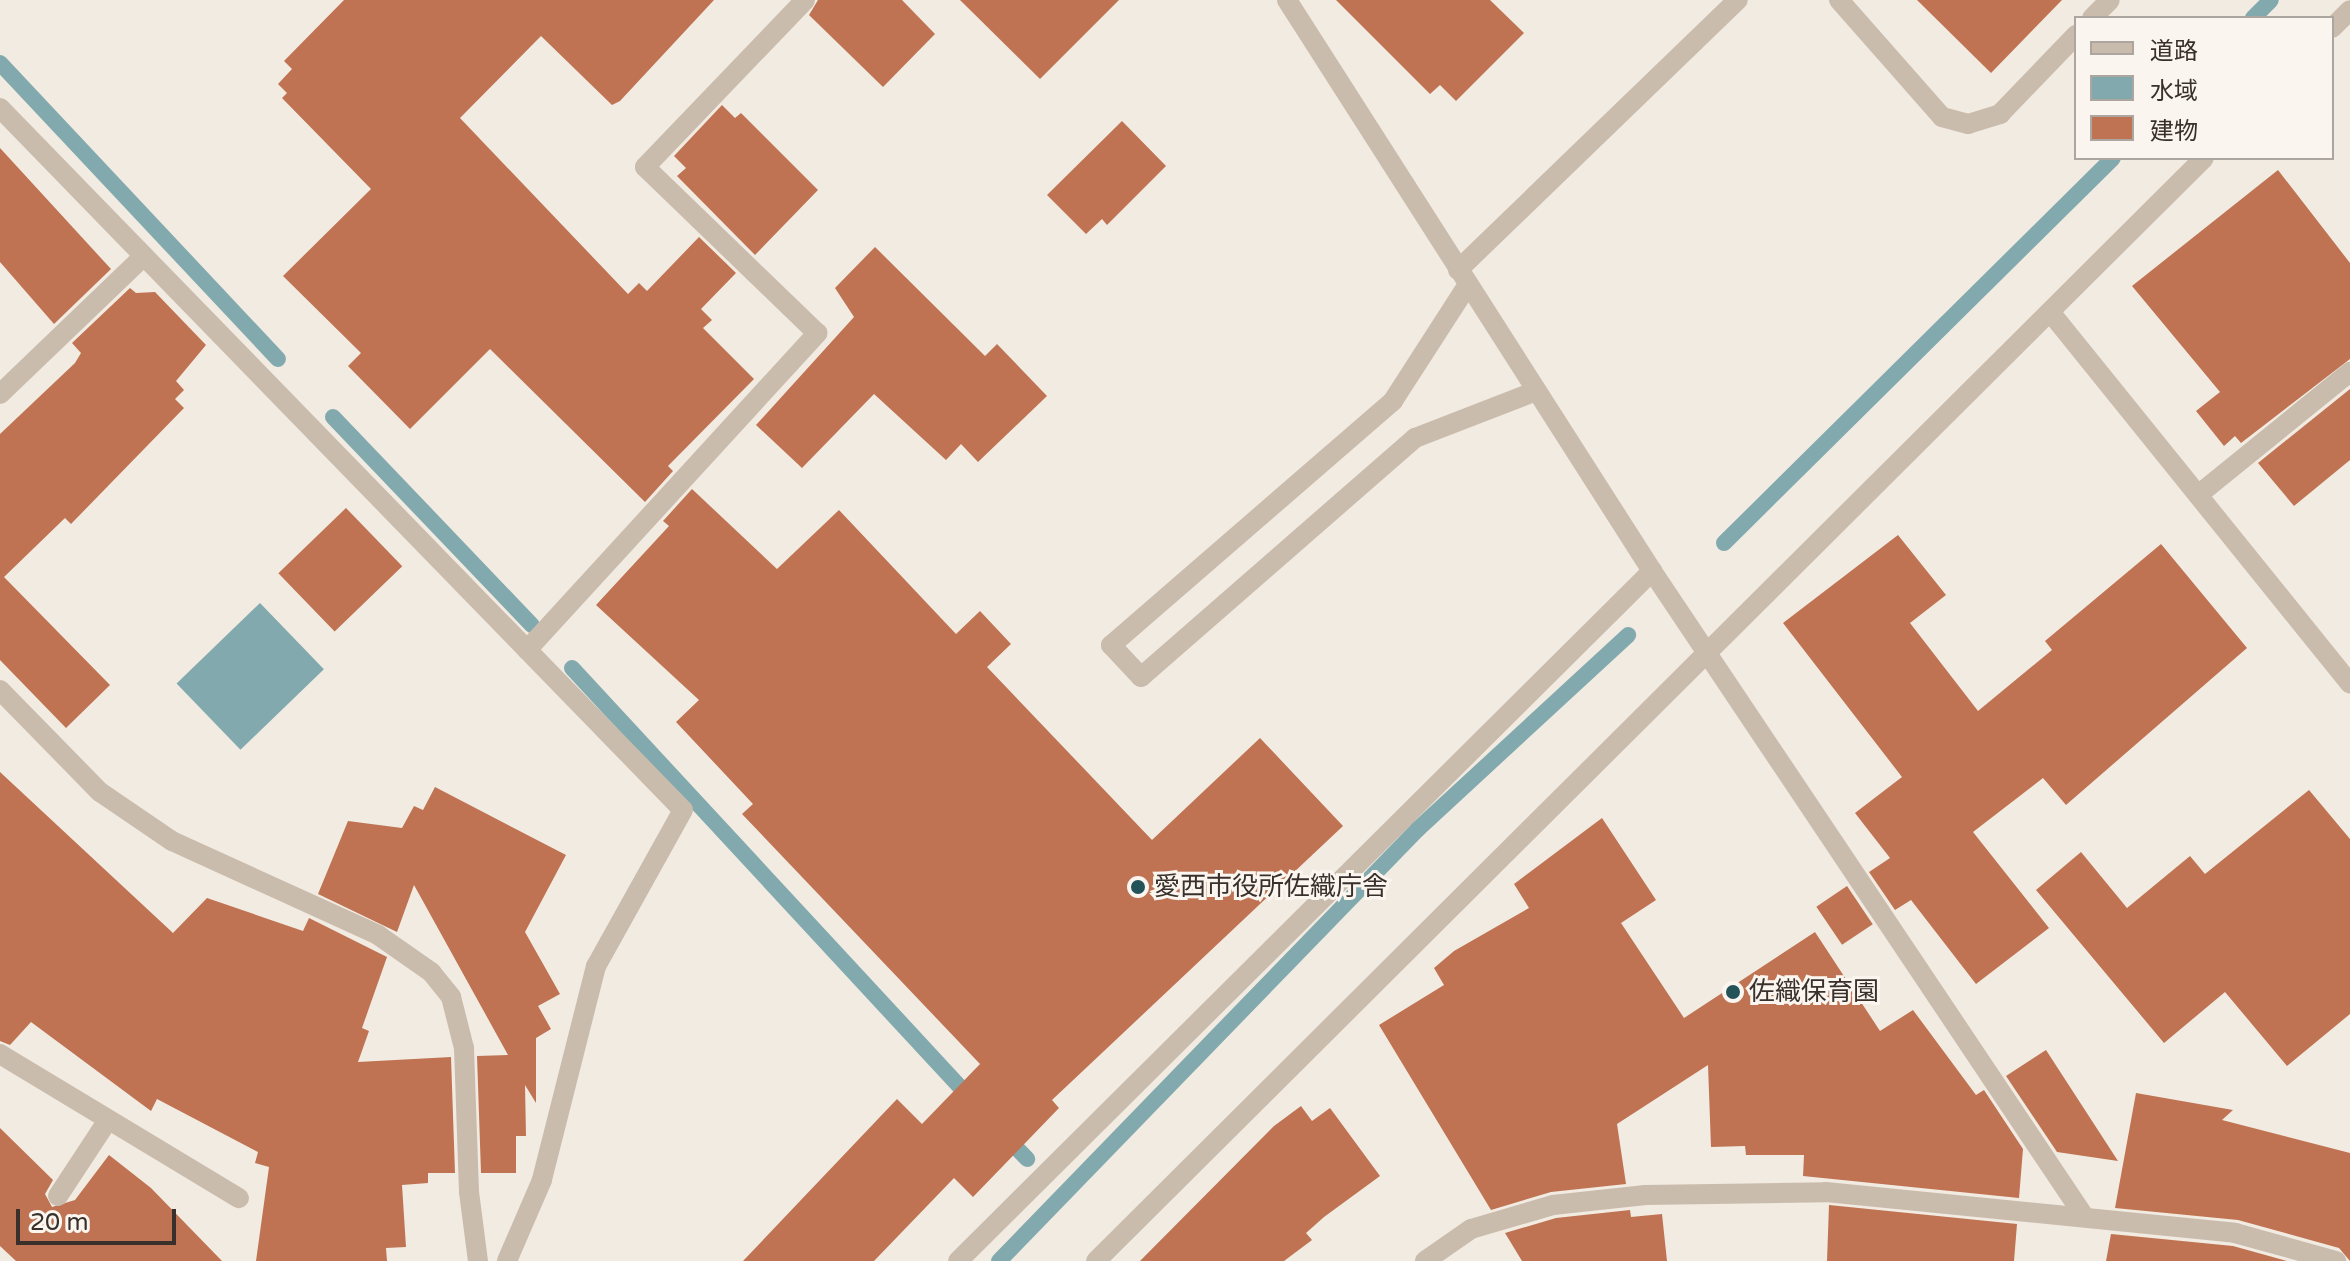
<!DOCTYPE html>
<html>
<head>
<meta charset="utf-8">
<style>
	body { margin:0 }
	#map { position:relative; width:2350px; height:1261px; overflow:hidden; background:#f2ebe1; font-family:"Varela Round","Noto Sans JP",sans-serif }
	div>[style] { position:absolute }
	.water>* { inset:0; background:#82aaae; transform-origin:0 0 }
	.stream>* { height:16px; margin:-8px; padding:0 8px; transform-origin:8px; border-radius:8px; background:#82aaae }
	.building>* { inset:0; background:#bf7353; transform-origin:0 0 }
	.minor>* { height:20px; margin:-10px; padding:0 10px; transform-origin:10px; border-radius:10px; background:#cabcad }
	.dots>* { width:22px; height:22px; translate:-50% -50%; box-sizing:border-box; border:4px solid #faf5ee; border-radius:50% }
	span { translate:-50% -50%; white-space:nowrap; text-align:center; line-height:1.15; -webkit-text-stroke:6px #faf5ee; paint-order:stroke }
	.poi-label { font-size:26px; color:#39302b }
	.left { translate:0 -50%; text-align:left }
	.legend { position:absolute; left:2074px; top:16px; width:260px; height:144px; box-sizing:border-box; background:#faf5ee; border:2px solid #ada6a0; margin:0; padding:10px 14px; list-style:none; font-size:24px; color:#39302b }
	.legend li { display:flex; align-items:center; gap:16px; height:40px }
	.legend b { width:40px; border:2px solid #ada6a0 }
	.scale { position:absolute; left:16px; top:1209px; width:160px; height:36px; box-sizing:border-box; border:4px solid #39302b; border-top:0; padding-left:10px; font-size:24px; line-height:28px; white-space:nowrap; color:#39302b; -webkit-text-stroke:6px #faf5ee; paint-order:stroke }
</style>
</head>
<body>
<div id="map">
	<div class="water">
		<i style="left:260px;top:603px;width:92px;height:116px;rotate:46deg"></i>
	</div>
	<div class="stream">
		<i style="left:2253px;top:18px;width:25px;rotate:-45deg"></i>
		<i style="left:0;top:63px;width:406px;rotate:46.8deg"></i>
		<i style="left:333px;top:417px;width:288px;rotate:46.3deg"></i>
		<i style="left:1724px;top:543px;width:547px;rotate:-44.7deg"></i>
		<i style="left:572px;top:668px;width:590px;rotate:47.2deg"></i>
		<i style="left:1005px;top:1136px;width:32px;rotate:46deg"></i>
		<i style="left:999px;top:1261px;width:602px;rotate:-45.88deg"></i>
		<i style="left:1418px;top:829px;width:286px;rotate:-42.7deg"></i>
	</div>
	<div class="building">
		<i style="clip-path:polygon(344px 0,714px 0,620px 101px,612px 105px,541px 36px,460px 118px,628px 294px,639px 283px,647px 291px,699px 237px,736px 273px,701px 309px,712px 320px,703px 328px,754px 379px,668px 466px,673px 471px,645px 502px,490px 349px,410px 429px,348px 366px,361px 353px,283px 276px,371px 189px,282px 98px,287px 93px,278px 84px,292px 69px,284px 61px)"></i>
		<i style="clip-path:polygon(818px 0,902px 0,935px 34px,883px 87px,809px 15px)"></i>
		<i style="clip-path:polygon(960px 0,1119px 0,1040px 79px)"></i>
		<i style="clip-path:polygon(1336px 0,1490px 0,1524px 33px,1456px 101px,1440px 85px,1430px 94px)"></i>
		<i style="clip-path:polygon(1917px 0,2062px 0,1991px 73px)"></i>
		<i style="clip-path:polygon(722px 105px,735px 118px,741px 113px,818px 190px,755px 255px,677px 176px,686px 168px,674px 156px)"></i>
		<i style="clip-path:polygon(1122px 121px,1166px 166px,1107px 225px,1102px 219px,1086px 234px,1047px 195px)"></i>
		<i style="clip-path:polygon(0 148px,111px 269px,54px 324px,0 262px)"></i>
		<i style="clip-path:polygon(2278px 170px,2350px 263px,2350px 359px,2241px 443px,2235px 436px,2224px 446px,2196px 411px,2220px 392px,2132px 286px)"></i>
		<i style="clip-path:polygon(875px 247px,985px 356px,997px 344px,1047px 396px,978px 462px,961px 444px,946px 460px,874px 394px,802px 468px,756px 425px,854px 317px,835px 288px)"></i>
		<i style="clip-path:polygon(130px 288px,136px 293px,155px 292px,206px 345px,176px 381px,184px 390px,175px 399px,184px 408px,71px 524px,65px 518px,4px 577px,110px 685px,66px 728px,0 660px,0 434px,75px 363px,81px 353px,72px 343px)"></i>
		<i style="clip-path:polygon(2350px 389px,2350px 460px,2294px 506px,2258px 463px)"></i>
		<i style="clip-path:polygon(692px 489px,777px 569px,839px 510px,956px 634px,980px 611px,1011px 644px,987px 667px,1152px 840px,1260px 738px,1343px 826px,1052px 1100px,1059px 1108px,973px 1197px,954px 1178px,874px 1261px,743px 1261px,897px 1099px,922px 1124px,980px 1064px,742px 814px,753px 804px,676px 722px,699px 700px,596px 605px,669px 526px,663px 521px)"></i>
		<i style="left:346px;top:508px;width:81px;height:94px;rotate:46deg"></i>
		<i style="clip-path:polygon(1898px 535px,1946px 595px,1910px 623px,1978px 711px,2052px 650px,2045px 641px,2161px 544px,2247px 648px,2066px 805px,2043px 778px,1973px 832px,2049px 928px,1976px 984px,1911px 900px,1895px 910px,1869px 872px,1890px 858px,1855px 813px,1902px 777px,1783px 623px)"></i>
		<i style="clip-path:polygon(0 772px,173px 933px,207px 898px,303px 931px,309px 918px,387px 957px,362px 1028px,369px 1031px,358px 1062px,451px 1057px,455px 1173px,428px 1173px,428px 1183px,402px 1185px,406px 1247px,386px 1248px,387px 1261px,256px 1261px,269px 1167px,255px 1163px,258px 1152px,157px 1099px,151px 1111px,31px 1022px,10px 1045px,0 1041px)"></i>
		<i style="clip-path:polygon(435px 787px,566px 855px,525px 932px,560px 994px,538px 1006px,551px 1029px,536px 1038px,536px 1103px,525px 1085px,526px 1136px,516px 1136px,516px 1173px,481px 1173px,477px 1056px,508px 1055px,414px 885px,397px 932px,318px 894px,348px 821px,402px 828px,414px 806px,423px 810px)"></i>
		<i style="clip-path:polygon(2309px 790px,2350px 839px,2350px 1014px,2287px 1066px,2225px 992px,2164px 1043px,2036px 890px,2081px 852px,2127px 908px,2190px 856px,2205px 874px)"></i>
		<i style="clip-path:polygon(1602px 818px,1656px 900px,1621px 923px,1684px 1018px,1815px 932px,1880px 1031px,1913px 1010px,1976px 1095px,1984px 1090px,2023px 1149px,2019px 1198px,1803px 1176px,1804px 1155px,1746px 1155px,1745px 1146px,1711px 1147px,1708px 1065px,1617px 1124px,1626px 1184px,1551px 1192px,1491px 1210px,1379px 1025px,1444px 985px,1434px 968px,1454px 951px,1529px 908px,1514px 884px)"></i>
		<i style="left:1847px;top:886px;width:46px;height:37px;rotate:56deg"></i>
		<i style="clip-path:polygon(2046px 1050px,2118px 1161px,2057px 1152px,2006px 1076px)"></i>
		<i style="clip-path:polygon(2136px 1093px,2233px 1110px,2222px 1120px,2350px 1153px,2350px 1261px,2339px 1248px,2238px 1220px,2115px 1208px)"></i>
		<i style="clip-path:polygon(1301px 1106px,1312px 1121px,1330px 1108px,1380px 1176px,1324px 1217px,1306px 1233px,1312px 1240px,1284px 1261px,1140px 1261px,1274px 1126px)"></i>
		<i style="clip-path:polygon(0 1128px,53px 1180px,45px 1194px,52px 1207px,75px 1200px,109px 1155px,151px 1188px,222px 1261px,16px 1261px,0 1246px)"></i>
		<i style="clip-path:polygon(1829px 1205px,2017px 1224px,2014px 1261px,1827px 1261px)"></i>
		<i style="clip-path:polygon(1630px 1210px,1631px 1217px,1662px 1214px,1667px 1261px,1522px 1261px,1505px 1233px,1556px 1218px)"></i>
		<i style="clip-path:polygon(2111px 1234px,2233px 1246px,2287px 1261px,2106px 1261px)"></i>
	</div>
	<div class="minor">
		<i style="left:1287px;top:0;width:678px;rotate:57.41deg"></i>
		<i style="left:1652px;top:571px;width:776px;rotate:56.19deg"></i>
		<i style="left:1839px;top:0;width:156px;rotate:48.6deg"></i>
		<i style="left:1942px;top:117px;width:27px;rotate:15deg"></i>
		<i style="left:1968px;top:124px;width:34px;rotate:-17deg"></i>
		<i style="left:2000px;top:114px;width:110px;rotate:-46.1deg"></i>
		<i style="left:2092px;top:18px;width:25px;rotate:-45deg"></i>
		<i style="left:2332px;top:28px;width:25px;rotate:-45deg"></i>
		<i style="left:0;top:108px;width:979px;rotate:45.79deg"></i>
		<i style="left:683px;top:810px;width:179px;rotate:119.1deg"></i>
		<i style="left:596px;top:966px;width:221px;rotate:104.2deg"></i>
		<i style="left:542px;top:1180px;width:88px;rotate:113.4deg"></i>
		<i style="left:1458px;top:270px;width:389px;rotate:-44deg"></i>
		<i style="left:1467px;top:286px;width:137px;rotate:122.8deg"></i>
		<i style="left:1393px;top:401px;width:373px;rotate:139.1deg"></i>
		<i style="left:1111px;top:645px;width:44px;rotate:46.8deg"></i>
		<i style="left:1141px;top:677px;width:364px;rotate:-41.1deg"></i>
		<i style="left:1415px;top:438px;width:130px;rotate:-21.2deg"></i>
		<i style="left:2051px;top:313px;width:476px;rotate:51.1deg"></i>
		<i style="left:0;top:394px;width:199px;rotate:-43.8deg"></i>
		<i style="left:2198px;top:495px;width:196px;rotate:-39deg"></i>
		<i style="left:527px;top:650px;width:430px;rotate:-47.5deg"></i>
		<i style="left:817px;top:333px;width:239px;rotate:-136deg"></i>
		<i style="left:645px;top:167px;width:231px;rotate:-46.2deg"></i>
		<i style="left:0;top:690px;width:143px;rotate:45.6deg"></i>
		<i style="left:100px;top:792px;width:87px;rotate:34.2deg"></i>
		<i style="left:172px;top:841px;width:226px;rotate:24.5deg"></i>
		<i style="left:378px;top:935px;width:65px;rotate:34.9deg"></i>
		<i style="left:431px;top:972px;width:32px;rotate:51deg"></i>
		<i style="left:451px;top:997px;width:53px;rotate:75.7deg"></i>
		<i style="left:464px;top:1048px;width:144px;rotate:88deg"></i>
		<i style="left:469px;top:1192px;width:70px;rotate:82.6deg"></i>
		<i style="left:0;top:1054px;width:279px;rotate:31.1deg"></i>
		<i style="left:58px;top:1196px;width:91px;rotate:-56.7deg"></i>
		<i style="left:958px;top:1261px;width:979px;rotate:-44.83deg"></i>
		<i style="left:1096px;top:1261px;width:1563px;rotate:-44.87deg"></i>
		<i style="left:1425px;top:1261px;width:56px;rotate:-34.8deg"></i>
		<i style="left:1471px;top:1229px;width:85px;rotate:-16.3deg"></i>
		<i style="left:1553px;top:1205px;width:93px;rotate:-6.2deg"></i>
		<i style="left:1645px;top:1195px;width:181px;rotate:-0.9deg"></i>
		<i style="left:1826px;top:1192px;width:411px;rotate:5.7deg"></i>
		<i style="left:2235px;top:1233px;width:105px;rotate:15.5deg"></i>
	</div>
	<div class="dots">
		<i style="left:1138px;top:887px;background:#235258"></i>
		<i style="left:1733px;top:992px;background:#235258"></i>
	</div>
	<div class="poi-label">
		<span class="left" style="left:1154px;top:887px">愛西市役所佐織庁舎</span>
		<span class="left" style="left:1749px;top:992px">佐織保育園</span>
	</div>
	<ul class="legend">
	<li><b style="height:10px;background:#cabcad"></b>道路</li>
	<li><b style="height:22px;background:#82aaae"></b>水域</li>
	<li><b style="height:22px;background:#bf7353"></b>建物</li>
	</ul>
	<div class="scale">20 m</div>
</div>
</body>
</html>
